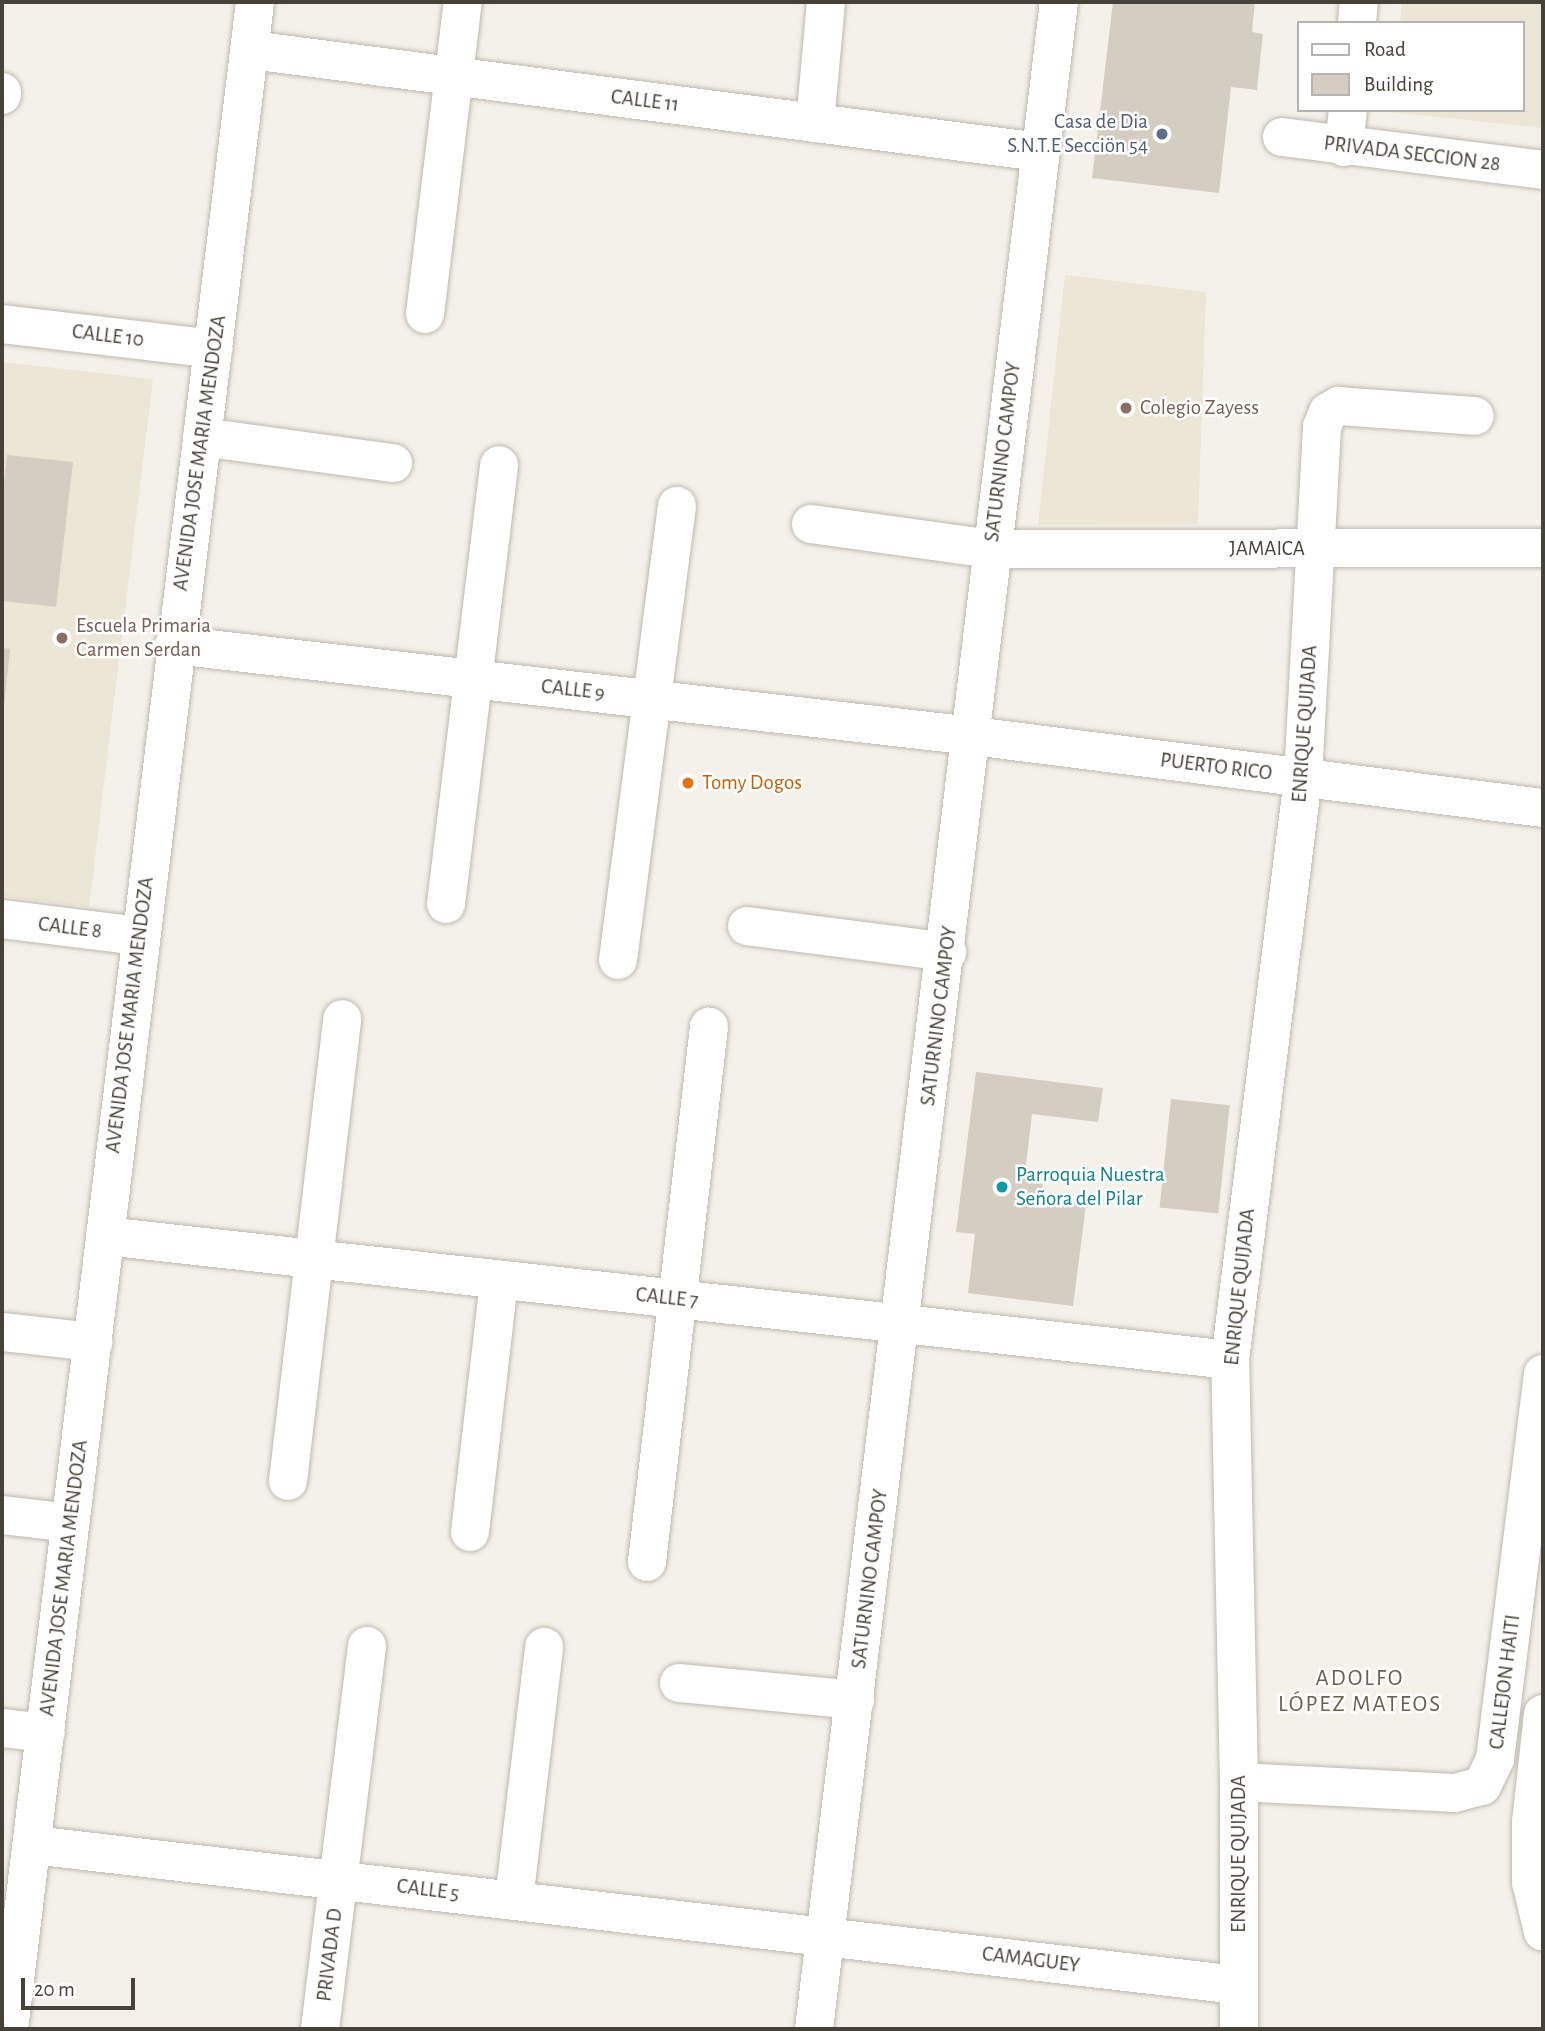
<!DOCTYPE html>
<html>
<head>
<meta charset="utf-8">
<style>
	body { margin:0 }
	#map { position:relative; width:1545px; height:2031px; overflow:hidden; background:#f3f1ea; font-family:"Alegreya Sans",sans-serif }
	div>[style] { position:absolute }
	.education>* { inset:0; background:#ebe6d6 }
	.building>* { inset:0; background:#d4cdc1; transform-origin:0 0 }
	.roads { filter:drop-shadow(0 0 2px #beb9ae) drop-shadow(0 0 2px #beb9ae) }
	.minor>* { height:38px; margin:-19px; padding:0 19px; transform-origin:19px; border-radius:19px; background:#fff }
	.dots>* { width:19px; height:19px; translate:-50% -50%; box-sizing:border-box; border:4px solid #fff; border-radius:50% }
	span { translate:-50% -50%; white-space:nowrap; text-align:center; line-height:1.15; -webkit-text-stroke:5px #fff; paint-order:stroke }
	.street-label { font-size:21px; color:#474239 }
	.service-label { font-size:21px; color:#4e5e75 }
	.right { translate:-100% -50%; text-align:right }
	.education-label { font-size:21px; color:#785e54 }
	.left { translate:0 -50%; text-align:left }
	.food-label { font-size:21px; color:#c56008 }
	.culture-label { font-size:21px; color:#0d838f }
	.neighbourhood-label { font-size:23px; color:#686051; letter-spacing:2px }
	.frame { position:absolute; inset:0; border:4px solid #474239; pointer-events:none }
	.legend { position:absolute; left:1297px; top:21px; width:228px; height:91px; box-sizing:border-box; background:#fff; border:2px solid #b5b3b0; margin:0; padding:9px 12px; list-style:none; font-size:21px; color:#474239 }
	.legend li { display:flex; align-items:center; gap:14px; height:35px }
	.legend b { width:35px; border:2px solid #b5b3b0 }
	.scale { position:absolute; left:21px; top:1978px; width:114px; height:32px; box-sizing:border-box; border:4px solid #474239; border-top:0; padding-left:9px; font-size:21px; line-height:24px; white-space:nowrap; color:#474239; -webkit-text-stroke:5px #fff; paint-order:stroke }
</style>
</head>
<body>
<div id="map">
	<div class="education">
		<i style="clip-path:polygon(1402px 2px,1543px 2px,1543px 128px,1390px 112px,1522px 110px,1522px 23px,1400px 23px)"></i>
		<i style="clip-path:polygon(1065px 275px,1206px 292px,1198px 524px,1038px 525px)"></i>
		<i style="clip-path:polygon(2px 362px,153px 379px,89px 907px,2px 896px)"></i>
	</div>
	<div class="building">
		<i style="clip-path:polygon(1113px 2px,1255px 2px,1252px 32px,1263px 34px,1257px 90px,1231px 87px,1219px 193px,1092px 178px)"></i>
		<i style="clip-path:polygon(7px 455px,73px 462px,56px 607px,2px 601px,2px 504px)"></i>
		<i style="clip-path:polygon(2px 648px,10px 649px,4px 706px,2px 706px)"></i>
		<i style="clip-path:polygon(976px 1072px,1103px 1088px,1098px 1122px,1032px 1114px,1025px 1173px,1044px 1175px,1041px 1199px,1086px 1205px,1073px 1306px,968px 1293px,975px 1234px,956px 1232px)"></i>
		<i style="left:1171px;top:1099px;width:59px;height:109px;rotate:6deg"></i>
	</div>
	<div class="roads">
		<div class="minor">
			<i style="left:1357px;top:23px;width:21px;rotate:-85deg"></i>
			<i style="left:251px;top:50px;width:796px;rotate:7.37deg"></i>
			<i style="left:2px;top:95px;width:3px;rotate:-90deg"></i>
			<i style="left:815px;top:123px;width:121px;rotate:-84.8deg"></i>
			<i style="left:1282px;top:137px;width:263px;rotate:7.2deg"></i>
			<i style="left:1344px;top:147px;width:37px;rotate:-84deg"></i>
			<i style="left:425px;top:314px;width:314px;rotate:-83.1deg"></i>
			<i style="left:2px;top:324px;width:213px;rotate:6.7deg"></i>
			<i style="left:202px;top:437px;width:193px;rotate:7.8deg"></i>
			<i style="left:811px;top:524px;width:182px;rotate:7.9deg"></i>
			<i style="left:991px;top:549px;width:552px;rotate:-0.1deg"></i>
			<i style="left:174px;top:645px;width:804px;rotate:6.5deg"></i>
			<i style="left:973px;top:736px;width:575px;rotate:7.2deg"></i>
			<i style="left:446px;top:904px;width:442px;rotate:-83.1deg"></i>
			<i style="left:2px;top:919px;width:138px;rotate:7.1deg"></i>
			<i style="left:747px;top:926px;width:202px;rotate:7.4deg"></i>
			<i style="left:618px;top:960px;width:458px;rotate:-82.6deg"></i>
			<i style="left:105px;top:1236px;width:1132px;rotate:6.29deg"></i>
			<i style="left:2px;top:1332px;width:92px;rotate:6.3deg"></i>
			<i style="left:288px;top:1481px;width:465px;rotate:-83.3deg"></i>
			<i style="left:2px;top:1515px;width:69px;rotate:6.6deg"></i>
			<i style="left:470px;top:1532px;width:254px;rotate:-83.4deg"></i>
			<i style="left:647px;top:1562px;width:539px;rotate:-83.39deg"></i>
			<i style="left:679px;top:1683px;width:177px;rotate:5.5deg"></i>
			<i style="left:1543px;top:1714px;width:109px;rotate:96.3deg"></i>
			<i style="left:1531px;top:1822px;width:60px;rotate:90deg"></i>
			<i style="left:1531px;top:1882px;width:51px;rotate:76.5deg"></i>
			<i style="left:2px;top:1728px;width:44px;rotate:6.5deg"></i>
			<i style="left:1239px;top:1782px;width:216px;rotate:2.9deg"></i>
			<i style="left:1455px;top:1793px;width:28px;rotate:-15deg"></i>
			<i style="left:1482px;top:1786px;width:30px;rotate:-64deg"></i>
			<i style="left:1495px;top:1759px;width:388px;rotate:-82.9deg"></i>
			<i style="left:33px;top:1845px;width:1213px;rotate:6.63deg"></i>
			<i style="left:514px;top:1900px;width:255px;rotate:-83.2deg"></i>
			<i style="left:9px;top:2029px;width:2042px;rotate:-83.08deg"></i>
			<i style="left:320px;top:2029px;width:386px;rotate:-83deg"></i>
			<i style="left:814px;top:2029px;width:2042px;rotate:-83.11deg"></i>
			<i style="left:1239px;top:2029px;width:247px;rotate:-90deg"></i>
			<i style="left:1239px;top:1782px;width:422px;rotate:-91.2deg"></i>
			<i style="left:1230px;top:1360px;width:587px;rotate:-82.85deg"></i>
			<i style="left:1303px;top:778px;width:352px;rotate:-86.9deg"></i>
			<i style="left:1322px;top:427px;width:16px;rotate:-68deg"></i>
			<i style="left:1328px;top:412px;width:13px;rotate:-29deg"></i>
			<i style="left:1339px;top:406px;width:136px;rotate:4.2deg"></i>
		</div>
	</div>
	<div class="dots">
		<i style="left:1162px;top:134px;background:#5c6f8a"></i>
		<i style="left:1126px;top:408px;background:#8d6e63"></i>
		<i style="left:62px;top:638px;background:#8d6e63"></i>
		<i style="left:688px;top:783px;background:#e8710a"></i>
		<i style="left:1002px;top:1187px;background:#0f9aa8"></i>
	</div>
	<div class="street-label">
		<span style="left:645px;top:101px;rotate:7deg">CALLE 11</span>
		<span style="left:1412px;top:154px;rotate:7deg">PRIVADA SECCION 28</span>
		<span style="left:108px;top:336px;rotate:7deg">CALLE 10</span>
		<span style="left:1003px;top:452px;rotate:-83deg">SATURNINO CAMPOY</span>
		<span style="left:200px;top:453px;rotate:-82deg">AVENIDA JOSE MARIA MENDOZA</span>
		<span style="left:1267px;top:549px">JAMAICA</span>
		<span style="left:573px;top:690px;rotate:6deg">CALLE 9</span>
		<span style="left:1305px;top:724px;rotate:-86deg">ENRIQUE QUIJADA</span>
		<span style="left:1216px;top:767px;rotate:7deg">PUERTO RICO</span>
		<span style="left:70px;top:928px;rotate:7deg">CALLE 8</span>
		<span style="left:130px;top:1015px;rotate:-83deg">AVENIDA JOSE MARIA MENDOZA</span>
		<span style="left:939px;top:1016px;rotate:-83deg">SATURNINO CAMPOY</span>
		<span style="left:1240px;top:1287px;rotate:-84deg">ENRIQUE QUIJADA</span>
		<span style="left:667px;top:1298px;rotate:6deg">CALLE 7</span>
		<span style="left:64px;top:1578px;rotate:-83deg">AVENIDA JOSE MARIA MENDOZA</span>
		<span style="left:870px;top:1579px;rotate:-83deg">SATURNINO CAMPOY</span>
		<span style="left:1505px;top:1682px;rotate:-83deg">CALLEJON HAITI</span>
		<span style="left:1239px;top:1854px;rotate:-90deg">ENRIQUE QUIJADA</span>
		<span style="left:428px;top:1890px;rotate:7deg">CALLE 5</span>
		<span style="left:330px;top:1955px;rotate:-83deg">PRIVADA D</span>
		<span style="left:1031px;top:1960px;rotate:7deg">CAMAGUEY</span>
	</div>
	<div class="service-label">
		<span class="right" style="left:1148px;top:134px">Casa de Dia<br>S.N.T.E Secciön 54</span>
	</div>
	<div class="education-label">
		<span class="left" style="left:1140px;top:408px">Colegio Zayess</span>
		<span class="left" style="left:76px;top:638px">Escuela Primaria<br>Carmen Serdan</span>
	</div>
	<div class="food-label">
		<span class="left" style="left:702px;top:783px">Tomy Dogos</span>
	</div>
	<div class="culture-label">
		<span class="left" style="left:1016px;top:1187px">Parroquia Nuestra<br>Señora del Pilar</span>
	</div>
	<div class="neighbourhood-label">
		<span style="left:1360px;top:1692px">ADOLFO<br>LÓPEZ MATEOS</span>
	</div>
	<div class="frame"></div>
	<ul class="legend">
	<li><b style="height:9px;background:#fff"></b>Road</li>
	<li><b style="height:19px;background:#d4cdc1"></b>Building</li>
	</ul>
	<div class="scale">20 m</div>
</div>
</body>
</html>
